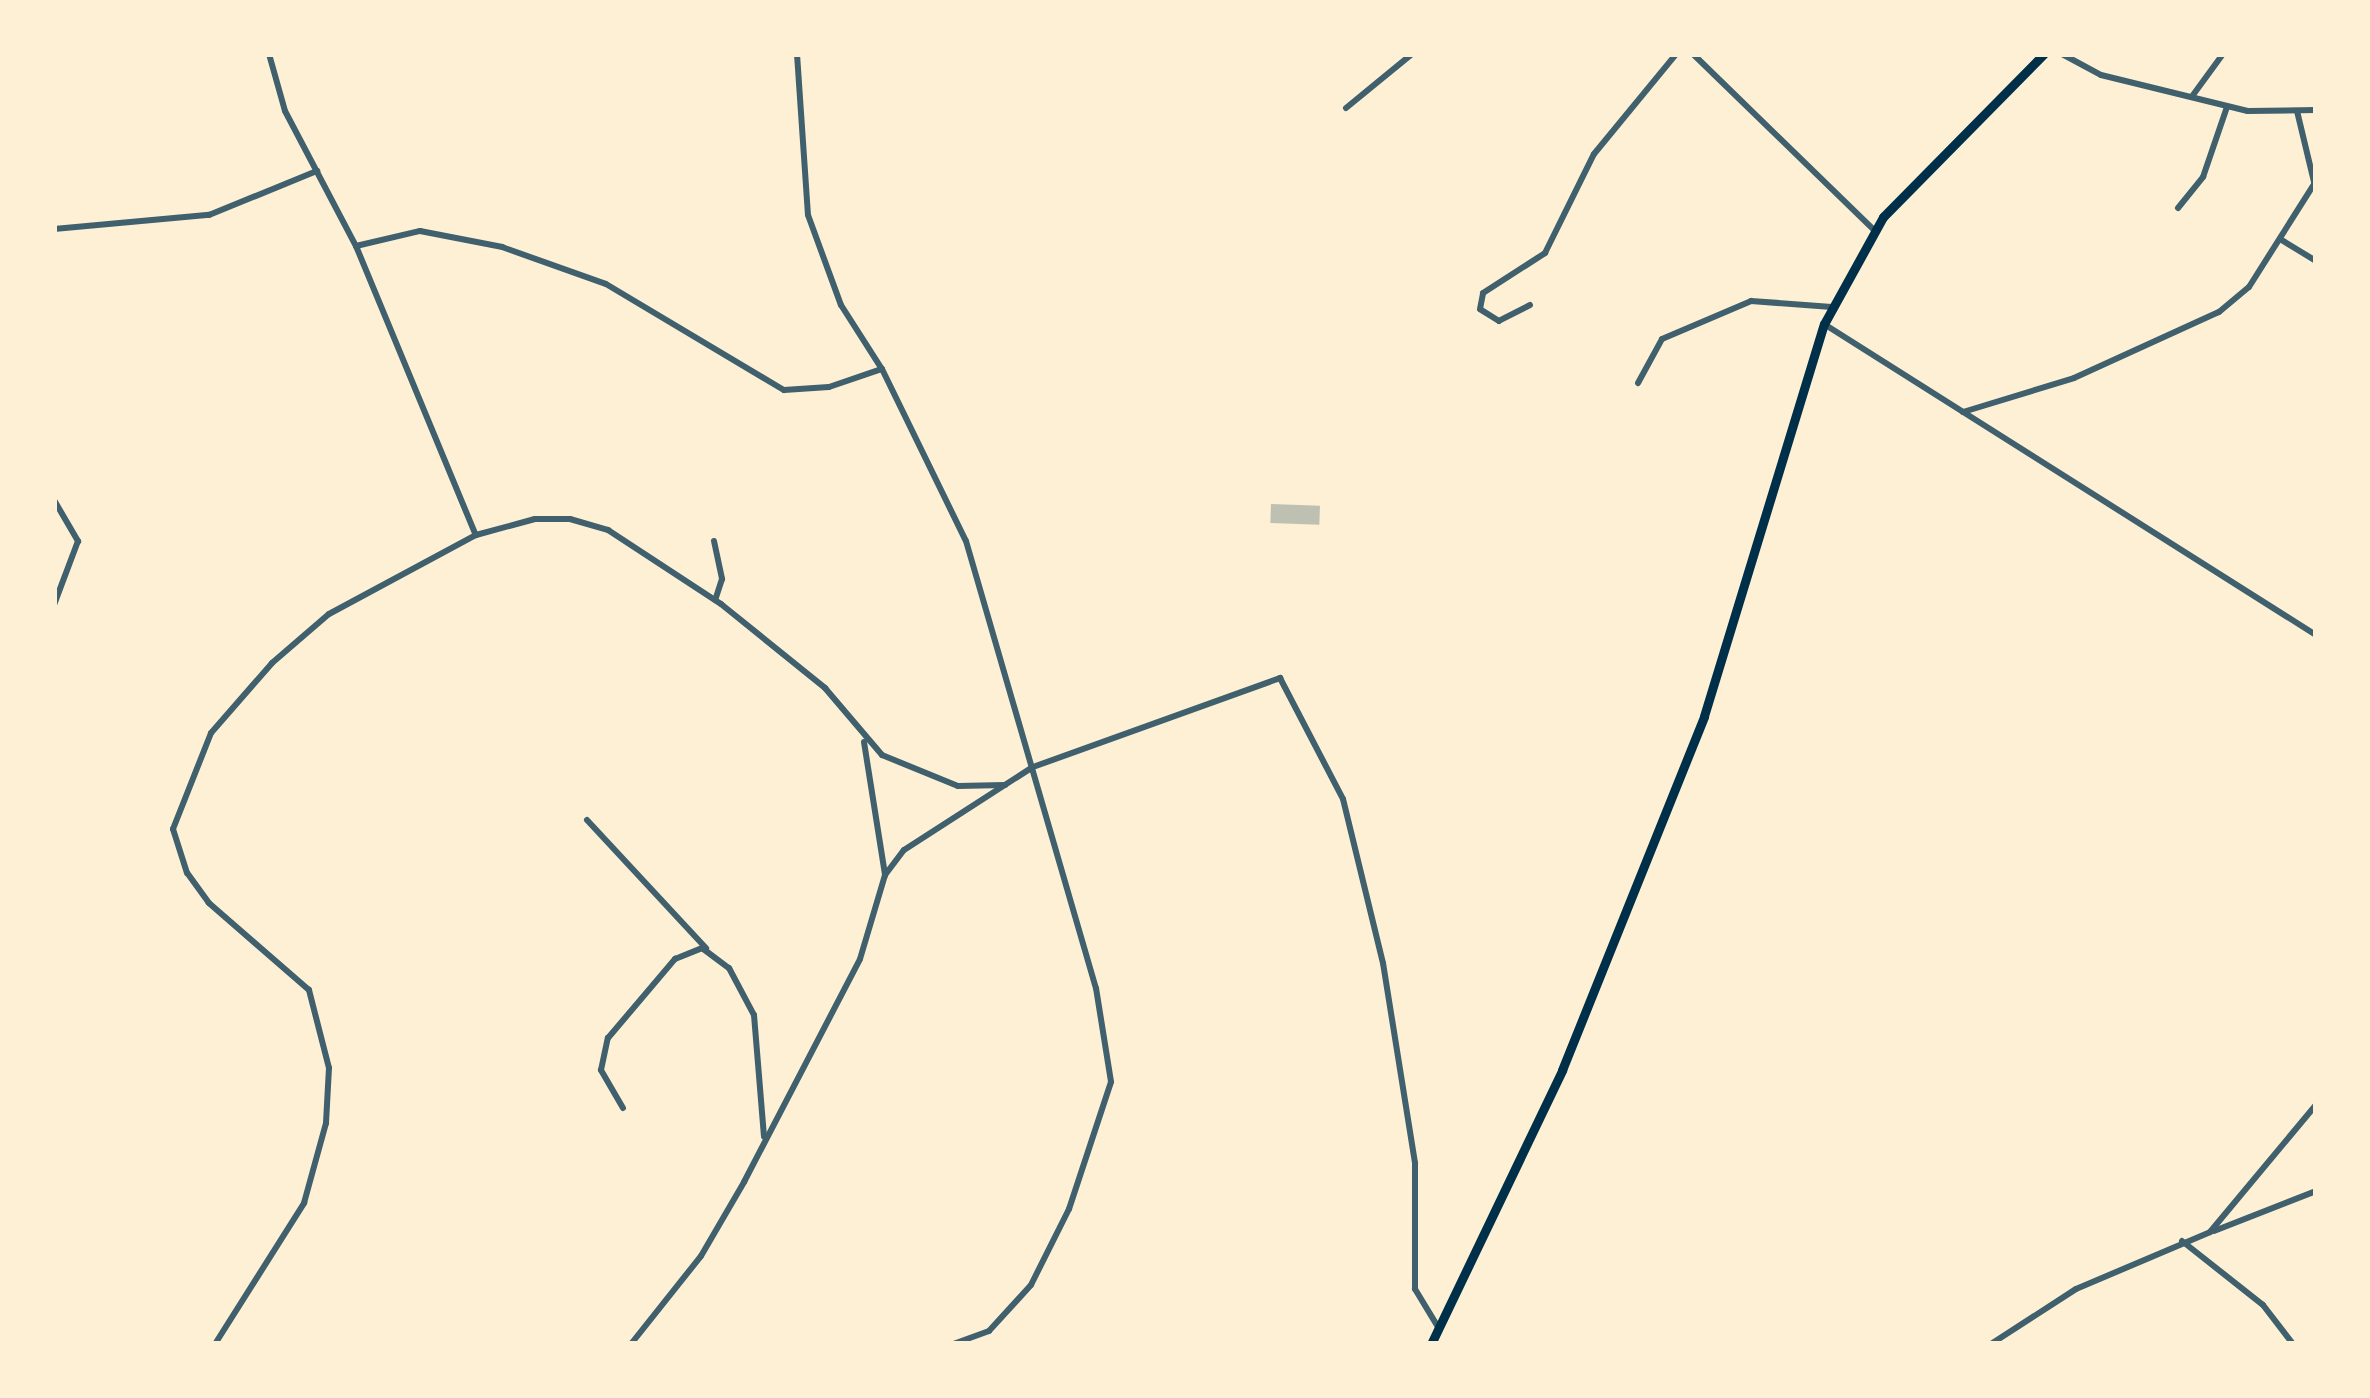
<!DOCTYPE html>
<html>
<head>
<meta charset="utf-8">
<style>
	body { margin:0 }
	#map { position:relative; width:2370px; height:1398px; overflow:hidden; background:#fdf0d5; font-family:"Asap Condensed",sans-serif }
	div>[style] { position:absolute }
	.building>* { inset:0; background:#bec0b2; transform-origin:0 0 }
	.minor>* { height:6px; margin:-3px; padding:0 3px; transform-origin:3px; border-radius:3px; background:#3f606c }
	.trunk>* { height:9px; margin:-4.5px; padding:0 4.5px; transform-origin:4.5px; border-radius:4.5px; background:#003049 }
	span { translate:-50% -50%; white-space:nowrap; text-align:center; line-height:1.15; -webkit-text-stroke:12px #fdf0d5; paint-order:stroke }
	.frame { position:absolute; inset:0; border:57px solid #fdf0d5; pointer-events:none }
</style>
</head>
<body>
<div id="map">
	<div class="building">
		<i style="left:1271px;top:504px;width:49px;height:19px;rotate:2deg"></i>
	</div>
	<div class="minor">
		<i style="left:269px;top:54px;width:59px;rotate:74.3deg"></i>
		<i style="left:285px;top:111px;width:153px;rotate:62.3deg"></i>
		<i style="left:356px;top:246px;width:313px;rotate:67.5deg"></i>
		<i style="left:797px;top:54px;width:161px;rotate:86.1deg"></i>
		<i style="left:808px;top:215px;width:96px;rotate:69.9deg"></i>
		<i style="left:841px;top:305px;width:76px;rotate:57.4deg"></i>
		<i style="left:882px;top:369px;width:191px;rotate:64deg"></i>
		<i style="left:966px;top:541px;width:466px;rotate:73.8deg"></i>
		<i style="left:1096px;top:988px;width:95px;rotate:80.9deg"></i>
		<i style="left:1111px;top:1082px;width:134px;rotate:108.3deg"></i>
		<i style="left:1069px;top:1209px;width:85px;rotate:116.6deg"></i>
		<i style="left:1031px;top:1285px;width:62px;rotate:132.4deg"></i>
		<i style="left:989px;top:1331px;width:38px;rotate:160deg"></i>
		<i style="left:1693px;top:54px;width:252px;rotate:44.2deg"></i>
		<i style="left:2062px;top:54px;width:44px;rotate:28.3deg"></i>
		<i style="left:2101px;top:75px;width:151px;rotate:13.8deg"></i>
		<i style="left:2248px;top:111px;width:68px;rotate:-0.8deg"></i>
		<i style="left:2193px;top:95px;width:51px;rotate:-53.8deg"></i>
		<i style="left:1346px;top:108px;width:85px;rotate:-39.3deg"></i>
		<i style="left:2297px;top:111px;width:73px;rotate:76.5deg"></i>
		<i style="left:2178px;top:208px;width:40px;rotate:-51deg"></i>
		<i style="left:2203px;top:177px;width:74px;rotate:-71.1deg"></i>
		<i style="left:54px;top:229px;width:156px;rotate:-5.2deg"></i>
		<i style="left:209px;top:215px;width:117px;rotate:-22.2deg"></i>
		<i style="left:2280px;top:239px;width:42px;rotate:31.4deg"></i>
		<i style="left:356px;top:246px;width:66px;rotate:-13.2deg"></i>
		<i style="left:420px;top:231px;width:84px;rotate:11deg"></i>
		<i style="left:502px;top:247px;width:110px;rotate:19.6deg"></i>
		<i style="left:606px;top:284px;width:207px;rotate:30.8deg"></i>
		<i style="left:784px;top:390px;width:45px;rotate:-3.8deg"></i>
		<i style="left:829px;top:387px;width:56px;rotate:-18.8deg"></i>
		<i style="left:1530px;top:305px;width:35px;rotate:153deg"></i>
		<i style="left:1499px;top:321px;width:22px;rotate:-148deg"></i>
		<i style="left:1480px;top:309px;width:16px;rotate:-79deg"></i>
		<i style="left:1483px;top:293px;width:74px;rotate:-32.8deg"></i>
		<i style="left:1545px;top:253px;width:110px;rotate:-63.7deg"></i>
		<i style="left:1594px;top:154px;width:129px;rotate:-50.6deg"></i>
		<i style="left:1824px;top:324px;width:582px;rotate:32.3deg"></i>
		<i style="left:1638px;top:383px;width:50px;rotate:-61.4deg"></i>
		<i style="left:1662px;top:339px;width:97px;rotate:-23.1deg"></i>
		<i style="left:1751px;top:301px;width:81px;rotate:4.2deg"></i>
		<i style="left:1963px;top:412px;width:116px;rotate:-17deg"></i>
		<i style="left:2074px;top:378px;width:159px;rotate:-24.5deg"></i>
		<i style="left:2219px;top:312px;width:39px;rotate:-40deg"></i>
		<i style="left:2249px;top:287px;width:125px;rotate:-57.7deg"></i>
		<i style="left:54px;top:500px;width:48px;rotate:59.7deg"></i>
		<i style="left:78px;top:541px;width:68px;rotate:110.6deg"></i>
		<i style="left:714px;top:541px;width:39px;rotate:78deg"></i>
		<i style="left:722px;top:579px;width:22px;rotate:108deg"></i>
		<i style="left:864px;top:742px;width:135px;rotate:81deg"></i>
		<i style="left:587px;top:820px;width:175px;rotate:47.1deg"></i>
		<i style="left:623px;top:1108px;width:44px;rotate:-120.1deg"></i>
		<i style="left:601px;top:1070px;width:33px;rotate:-78deg"></i>
		<i style="left:608px;top:1038px;width:104px;rotate:-49.7deg"></i>
		<i style="left:675px;top:959px;width:29px;rotate:-22deg"></i>
		<i style="left:702px;top:948px;width:34px;rotate:37deg"></i>
		<i style="left:729px;top:968px;width:53px;rotate:62deg"></i>
		<i style="left:754px;top:1015px;width:122px;rotate:85.3deg"></i>
		<i style="left:54px;top:1128px;width:34px;rotate:90deg"></i>
		<i style="left:2214px;top:1231px;width:110px;rotate:-21.4deg"></i>
		<i style="left:2182px;top:1241px;width:103px;rotate:38.3deg"></i>
		<i style="left:2263px;top:1305px;width:49px;rotate:52.4deg"></i>
		<i style="left:215px;top:1344px;width:167px;rotate:-57.7deg"></i>
		<i style="left:304px;top:1203px;width:83px;rotate:-74.6deg"></i>
		<i style="left:326px;top:1123px;width:55px;rotate:-86.9deg"></i>
		<i style="left:329px;top:1068px;width:81px;rotate:-104.4deg"></i>
		<i style="left:309px;top:990px;width:133px;rotate:-139deg"></i>
		<i style="left:209px;top:903px;width:37px;rotate:-126deg"></i>
		<i style="left:187px;top:873px;width:46px;rotate:-107.7deg"></i>
		<i style="left:173px;top:829px;width:103px;rotate:-68.4deg"></i>
		<i style="left:211px;top:733px;width:93px;rotate:-48.9deg"></i>
		<i style="left:272px;top:663px;width:75px;rotate:-40.7deg"></i>
		<i style="left:329px;top:614px;width:167px;rotate:-28.3deg"></i>
		<i style="left:476px;top:535px;width:61px;rotate:-15.2deg"></i>
		<i style="left:535px;top:519px;width:35px"></i>
		<i style="left:570px;top:519px;width:40px;rotate:16deg"></i>
		<i style="left:608px;top:530px;width:135px;rotate:33.2deg"></i>
		<i style="left:721px;top:604px;width:134px;rotate:38.9deg"></i>
		<i style="left:825px;top:688px;width:88px;rotate:49.6deg"></i>
		<i style="left:882px;top:755px;width:82px;rotate:22.2deg"></i>
		<i style="left:958px;top:786px;width:47px;rotate:-1.2deg"></i>
		<i style="left:631px;top:1344px;width:112px;rotate:-51.5deg"></i>
		<i style="left:701px;top:1256px;width:86px;rotate:-59.8deg"></i>
		<i style="left:744px;top:1182px;width:251px;rotate:-62.5deg"></i>
		<i style="left:860px;top:959px;width:88px;rotate:-73.4deg"></i>
		<i style="left:885px;top:875px;width:31px;rotate:-53deg"></i>
		<i style="left:904px;top:850px;width:153px;rotate:-32.8deg"></i>
		<i style="left:1033px;top:767px;width:263px;rotate:-19.8deg"></i>
		<i style="left:1280px;top:678px;width:136px;rotate:62.5deg"></i>
		<i style="left:1343px;top:799px;width:169px;rotate:76.3deg"></i>
		<i style="left:1383px;top:963px;width:203px;rotate:80.9deg"></i>
		<i style="left:1415px;top:1163px;width:126px;rotate:90deg"></i>
		<i style="left:1415px;top:1289px;width:44px;rotate:58.8deg"></i>
		<i style="left:1991px;top:1344px;width:101px;rotate:-32.9deg"></i>
		<i style="left:2076px;top:1289px;width:146px;rotate:-23deg"></i>
		<i style="left:2210px;top:1232px;width:165px;rotate:-50.2deg"></i>
	</div>
	<div class="trunk">
		<i style="left:1431px;top:1344px;width:304px;rotate:-64.4deg"></i>
		<i style="left:1562px;top:1070px;width:381px;rotate:-68.1deg"></i>
		<i style="left:1704px;top:716px;width:410px;rotate:-73deg"></i>
		<i style="left:1824px;top:324px;width:122px;rotate:-61.1deg"></i>
		<i style="left:1883px;top:217px;width:229px;rotate:-45.4deg"></i>
	</div>
	<div class="frame"></div>
</div>
</body>
</html>
